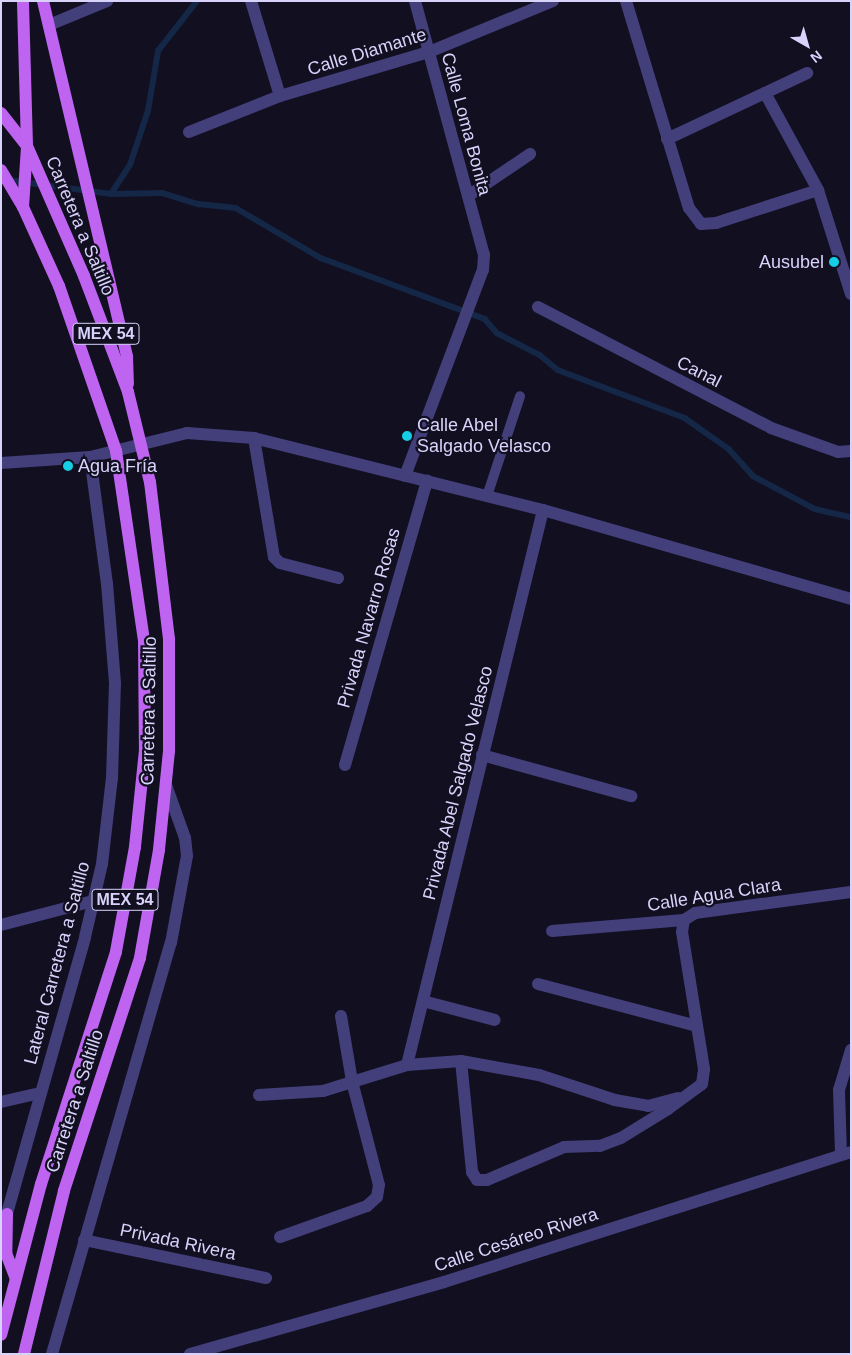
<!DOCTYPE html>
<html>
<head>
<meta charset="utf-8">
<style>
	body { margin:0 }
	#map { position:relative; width:852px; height:1355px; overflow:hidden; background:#120f21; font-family:Arial,sans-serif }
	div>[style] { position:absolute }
	.stream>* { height:5.5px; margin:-2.75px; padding:0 2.75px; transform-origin:2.75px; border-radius:2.75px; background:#142746 }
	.service>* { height:10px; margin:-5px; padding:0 5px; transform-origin:5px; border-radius:5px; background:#423f7b }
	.minor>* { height:12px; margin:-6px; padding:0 6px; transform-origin:6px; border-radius:6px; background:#423f7b }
	.primary>* { height:12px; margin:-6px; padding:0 6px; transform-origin:6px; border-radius:6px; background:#be64f1 }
	.dots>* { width:14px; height:14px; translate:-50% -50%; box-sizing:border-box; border:2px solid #120f21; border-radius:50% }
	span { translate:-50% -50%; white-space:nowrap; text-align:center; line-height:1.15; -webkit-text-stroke:4.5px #120f21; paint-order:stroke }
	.shield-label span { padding:1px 4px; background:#120f21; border:1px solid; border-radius:4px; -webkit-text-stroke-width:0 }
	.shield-label { font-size:16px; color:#d8d3fb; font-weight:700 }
	.street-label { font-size:18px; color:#d8d3fb }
	.poi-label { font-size:18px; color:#d8d3fb }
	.right { translate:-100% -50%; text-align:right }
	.left { translate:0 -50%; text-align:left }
	.frame { position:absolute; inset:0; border:2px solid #d8d3fb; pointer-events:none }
	.north { position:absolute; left:782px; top:20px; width:50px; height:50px; -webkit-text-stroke:4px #120f21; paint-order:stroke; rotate:142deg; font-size:14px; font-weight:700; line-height:20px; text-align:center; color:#d8d3fb }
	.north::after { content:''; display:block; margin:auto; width:18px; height:22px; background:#d8d3fb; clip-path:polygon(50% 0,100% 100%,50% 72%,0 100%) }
</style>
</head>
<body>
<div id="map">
	<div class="stream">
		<i style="left:8px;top:180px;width:104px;rotate:7.7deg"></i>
		<i style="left:111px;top:194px;width:51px;rotate:-1.1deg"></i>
		<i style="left:162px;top:193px;width:39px;rotate:17deg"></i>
		<i style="left:199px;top:204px;width:37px;rotate:6deg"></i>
		<i style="left:236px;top:208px;width:99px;rotate:30.5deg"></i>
		<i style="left:321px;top:258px;width:175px;rotate:20.4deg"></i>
		<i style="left:485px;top:319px;width:18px;rotate:49deg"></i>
		<i style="left:497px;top:333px;width:48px;rotate:27.1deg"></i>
		<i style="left:540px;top:355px;width:23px;rotate:40deg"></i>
		<i style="left:558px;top:370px;width:136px;rotate:20.7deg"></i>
		<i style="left:685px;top:418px;width:54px;rotate:35.2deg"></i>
		<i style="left:729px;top:449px;width:36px;rotate:48deg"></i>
		<i style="left:753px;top:476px;width:70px;rotate:28deg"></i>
		<i style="left:815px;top:509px;width:37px;rotate:13deg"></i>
		<i style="left:111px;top:194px;width:35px;rotate:-57deg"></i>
		<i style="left:130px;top:165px;width:57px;rotate:-71.6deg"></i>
		<i style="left:148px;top:111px;width:61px;rotate:-80.5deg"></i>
		<i style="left:158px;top:51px;width:63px;rotate:-52deg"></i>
	</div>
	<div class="service">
		<i style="left:487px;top:496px;width:105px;rotate:-71.7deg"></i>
	</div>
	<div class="minor">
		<i style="left:251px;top:1px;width:99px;rotate:73deg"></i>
		<i style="left:626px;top:1px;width:216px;rotate:73.1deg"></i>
		<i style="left:689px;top:208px;width:20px;rotate:53deg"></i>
		<i style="left:701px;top:224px;width:15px;rotate:-4deg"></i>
		<i style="left:716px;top:223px;width:107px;rotate:-17.9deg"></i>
		<i style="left:49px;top:25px;width:63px;rotate:-22.5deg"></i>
		<i style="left:765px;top:93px;width:111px;rotate:61.3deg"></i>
		<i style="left:818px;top:190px;width:109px;rotate:72.4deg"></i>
		<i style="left:189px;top:132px;width:98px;rotate:-21.6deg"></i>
		<i style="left:280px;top:96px;width:155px;rotate:-16.5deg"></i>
		<i style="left:429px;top:52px;width:134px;rotate:-22.4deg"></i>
		<i style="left:667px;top:139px;width:155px;rotate:-25.2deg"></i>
		<i style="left:468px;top:196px;width:75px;rotate:-34.1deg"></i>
		<i style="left:538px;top:307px;width:263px;rotate:27.4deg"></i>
		<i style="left:771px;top:428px;width:71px;rotate:19.7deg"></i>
		<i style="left:838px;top:452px;width:13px;rotate:-4deg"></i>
		<i style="left:254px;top:438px;width:121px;rotate:80.5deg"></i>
		<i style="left:274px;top:557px;width:8px;rotate:45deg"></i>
		<i style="left:280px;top:563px;width:60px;rotate:14.5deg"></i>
		<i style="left:1px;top:463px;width:89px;rotate:-3.9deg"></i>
		<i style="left:90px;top:457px;width:100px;rotate:-13.9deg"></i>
		<i style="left:187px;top:433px;width:67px;rotate:4.3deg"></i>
		<i style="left:254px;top:438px;width:298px;rotate:14deg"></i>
		<i style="left:543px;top:510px;width:321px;rotate:16.1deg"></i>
		<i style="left:405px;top:476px;width:220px;rotate:-69.3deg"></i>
		<i style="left:483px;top:270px;width:15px;rotate:-86deg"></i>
		<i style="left:484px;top:255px;width:263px;rotate:-105.2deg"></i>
		<i style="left:482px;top:755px;width:155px;rotate:15.4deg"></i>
		<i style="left:345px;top:765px;width:296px;rotate:-73.9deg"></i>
		<i style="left:1px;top:925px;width:95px;rotate:-14.6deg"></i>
		<i style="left:552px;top:931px;width:132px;rotate:-4.8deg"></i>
		<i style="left:684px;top:920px;width:13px;rotate:-32deg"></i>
		<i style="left:695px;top:913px;width:157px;rotate:-7.7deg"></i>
		<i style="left:538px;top:984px;width:164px;rotate:14.8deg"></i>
		<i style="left:423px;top:1001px;width:74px;rotate:14.8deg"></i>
		<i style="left:461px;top:1061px;width:112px;rotate:84.3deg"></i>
		<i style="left:472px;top:1172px;width:9px;rotate:58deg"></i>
		<i style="left:477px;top:1180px;width:10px"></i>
		<i style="left:487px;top:1180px;width:84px;rotate:-23.2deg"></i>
		<i style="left:564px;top:1147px;width:36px;rotate:-2deg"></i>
		<i style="left:600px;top:1146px;width:22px;rotate:-21deg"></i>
		<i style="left:621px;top:1138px;width:55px;rotate:-31.7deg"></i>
		<i style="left:668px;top:1109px;width:42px;rotate:-36.3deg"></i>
		<i style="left:702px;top:1084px;width:15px;rotate:-82deg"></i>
		<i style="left:704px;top:1069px;width:139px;rotate:-99.1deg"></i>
		<i style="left:682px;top:932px;width:12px;rotate:-81deg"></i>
		<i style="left:407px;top:1065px;width:571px;rotate:-76.23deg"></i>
		<i style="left:259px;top:1095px;width:64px;rotate:-3.6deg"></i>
		<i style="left:323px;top:1091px;width:88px;rotate:-17.2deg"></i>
		<i style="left:407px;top:1065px;width:54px;rotate:-4.2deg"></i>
		<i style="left:461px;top:1061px;width:79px;rotate:10.2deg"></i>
		<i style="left:539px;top:1075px;width:80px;rotate:18.2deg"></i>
		<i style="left:615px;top:1100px;width:34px;rotate:10deg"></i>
		<i style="left:648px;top:1106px;width:31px;rotate:-15deg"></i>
		<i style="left:1px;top:1102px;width:40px;rotate:-13deg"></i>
		<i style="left:841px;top:1154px;width:64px;rotate:-91.8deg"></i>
		<i style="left:839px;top:1090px;width:42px;rotate:-73.3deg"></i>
		<i style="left:4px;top:1224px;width:298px;rotate:-74.2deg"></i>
		<i style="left:85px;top:937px;width:75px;rotate:-76.9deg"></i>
		<i style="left:102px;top:864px;width:87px;rotate:-83.4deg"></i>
		<i style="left:112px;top:778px;width:95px;rotate:-88.2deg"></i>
		<i style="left:115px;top:683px;width:99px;rotate:-94.6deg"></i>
		<i style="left:107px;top:584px;width:128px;rotate:-97.6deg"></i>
		<i style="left:280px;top:1237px;width:92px;rotate:-19.6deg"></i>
		<i style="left:367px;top:1206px;width:13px;rotate:-42deg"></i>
		<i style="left:377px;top:1197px;width:12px;rotate:-81deg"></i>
		<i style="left:379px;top:1185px;width:107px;rotate:-104.6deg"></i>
		<i style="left:352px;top:1081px;width:66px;rotate:-99.6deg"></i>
		<i style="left:84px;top:1240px;width:186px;rotate:11.8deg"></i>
		<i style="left:52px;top:1354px;width:428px;rotate:-73.9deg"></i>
		<i style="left:171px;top:943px;width:88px;rotate:-79.6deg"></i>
		<i style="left:187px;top:856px;width:18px;rotate:-96deg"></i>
		<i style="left:185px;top:838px;width:56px;rotate:-109.7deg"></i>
		<i style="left:190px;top:1354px;width:264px;rotate:-15.8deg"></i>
		<i style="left:444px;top:1282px;width:427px;rotate:-17.7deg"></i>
	</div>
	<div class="primary">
		<i style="left:43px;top:1px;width:366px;rotate:76.7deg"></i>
		<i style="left:127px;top:357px;width:27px;rotate:88deg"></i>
		<i style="left:1px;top:113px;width:42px;rotate:51.8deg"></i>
		<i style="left:27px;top:146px;width:142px;rotate:66.3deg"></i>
		<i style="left:84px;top:276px;width:124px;rotate:69.2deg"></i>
		<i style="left:128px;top:392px;width:93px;rotate:76.3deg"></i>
		<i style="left:150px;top:482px;width:158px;rotate:83.1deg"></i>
		<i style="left:169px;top:639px;width:112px;rotate:90deg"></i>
		<i style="left:169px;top:751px;width:100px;rotate:95.8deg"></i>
		<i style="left:159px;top:850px;width:110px;rotate:100deg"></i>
		<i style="left:140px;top:958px;width:245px;rotate:108.1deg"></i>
		<i style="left:64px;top:1191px;width:168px;rotate:103.8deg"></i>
		<i style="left:1px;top:170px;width:43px;rotate:59.3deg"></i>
		<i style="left:23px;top:207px;width:87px;rotate:65.5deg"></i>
		<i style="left:59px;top:286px;width:175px;rotate:70.9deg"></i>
		<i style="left:116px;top:451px;width:192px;rotate:81.6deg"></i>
		<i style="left:144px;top:641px;width:109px;rotate:89.5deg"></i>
		<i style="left:145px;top:750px;width:98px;rotate:95.9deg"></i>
		<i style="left:135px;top:847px;width:107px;rotate:100.3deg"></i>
		<i style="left:116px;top:952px;width:244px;rotate:107.9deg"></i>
		<i style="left:41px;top:1184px;width:156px;rotate:104.8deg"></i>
		<i style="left:23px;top:207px;width:61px;rotate:-86.2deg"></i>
		<i style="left:27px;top:146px;width:145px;rotate:-91.6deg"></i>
		<i style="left:7px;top:1214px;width:39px;rotate:91deg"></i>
		<i style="left:6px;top:1253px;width:26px;rotate:69deg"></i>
	</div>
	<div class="dots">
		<i style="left:834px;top:262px;background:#15cee5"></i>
		<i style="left:407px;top:436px;background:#15cee5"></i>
		<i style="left:68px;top:466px;background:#15cee5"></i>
	</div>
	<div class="shield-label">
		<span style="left:106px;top:334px">MEX 54</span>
		<span style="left:125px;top:900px">MEX 54</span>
	</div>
	<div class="street-label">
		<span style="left:367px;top:52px;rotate:-17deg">Calle Diamante</span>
		<span style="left:466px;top:124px;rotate:75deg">Calle Loma Bonita</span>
		<span style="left:80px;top:226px;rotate:67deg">Carretera a Saltillo</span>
		<span style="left:699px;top:372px;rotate:27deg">Canal</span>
		<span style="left:369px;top:618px;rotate:-74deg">Privada Navarro Rosas</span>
		<span style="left:149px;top:711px;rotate:-89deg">Carretera a Saltillo</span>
		<span style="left:458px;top:783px;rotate:-76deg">Privada Abel Salgado Velasco</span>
		<span style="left:714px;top:895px;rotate:-9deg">Calle Agua Clara</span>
		<span style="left:57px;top:963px;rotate:-75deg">Lateral Carretera a Saltillo</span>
		<span style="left:75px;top:1101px;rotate:-72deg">Carretera a Saltillo</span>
		<span style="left:516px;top:1240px;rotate:-18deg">Calle Cesáreo Rivera</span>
		<span style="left:178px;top:1242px;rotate:12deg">Privada Rivera</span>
	</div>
	<div class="poi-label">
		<span class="right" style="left:824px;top:262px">Ausubel</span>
		<span class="left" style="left:417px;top:436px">Calle Abel<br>Salgado Velasco</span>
		<span class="left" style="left:78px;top:466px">Agua Fría</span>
	</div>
	<div class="frame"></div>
	<div class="north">N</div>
</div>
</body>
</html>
